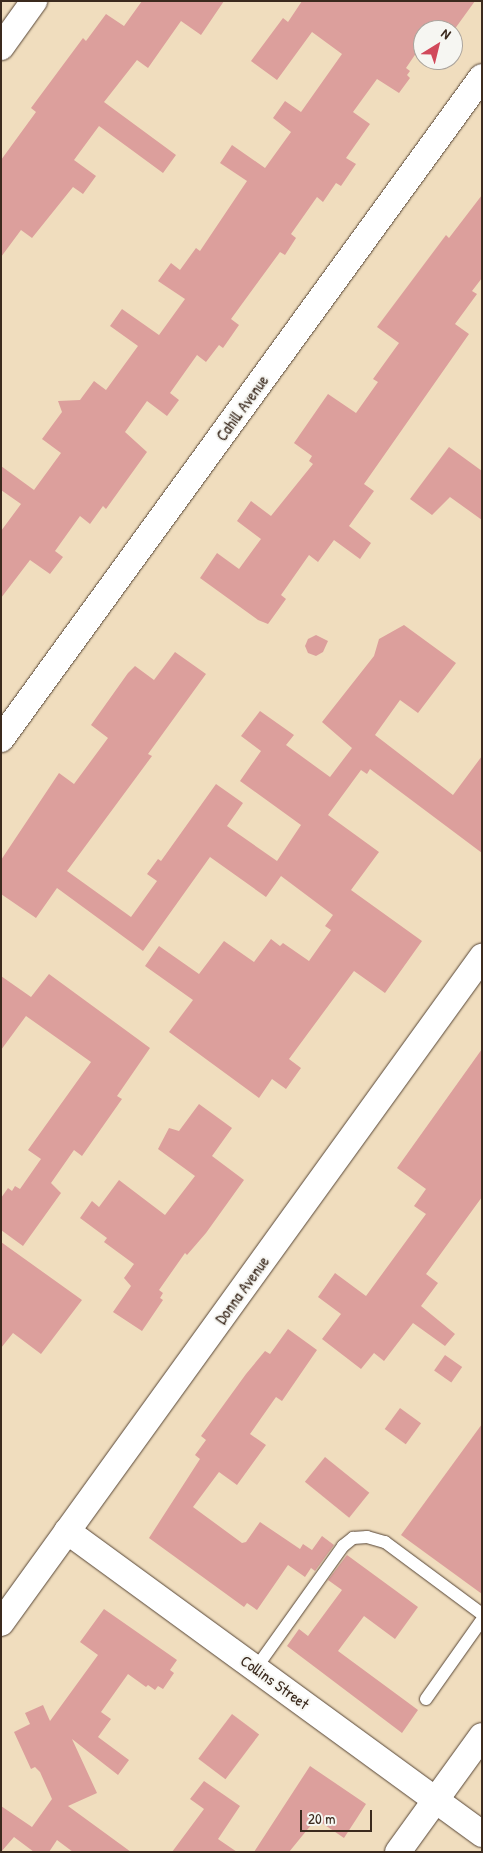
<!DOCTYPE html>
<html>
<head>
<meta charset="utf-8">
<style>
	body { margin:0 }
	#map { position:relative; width:483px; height:1853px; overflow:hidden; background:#f0ddbe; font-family:"Patrick Hand",sans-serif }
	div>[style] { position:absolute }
	.building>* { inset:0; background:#dc9f9c; transform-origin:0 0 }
	.roads { filter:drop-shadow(0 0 1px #564536) drop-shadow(0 0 1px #564536) }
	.service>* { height:12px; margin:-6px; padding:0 6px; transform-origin:6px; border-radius:6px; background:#fff }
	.minor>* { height:26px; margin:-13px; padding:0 13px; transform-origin:13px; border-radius:13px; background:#fff }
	span { translate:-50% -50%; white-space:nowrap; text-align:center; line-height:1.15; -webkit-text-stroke:4px #f6f6f2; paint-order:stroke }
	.street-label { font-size:16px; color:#3b2a1e }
	.frame { position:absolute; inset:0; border:2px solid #3b2a1e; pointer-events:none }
	.north { position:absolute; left:413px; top:20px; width:50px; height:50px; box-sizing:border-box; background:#f6f6f2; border:1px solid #aba49d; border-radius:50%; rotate:36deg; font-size:14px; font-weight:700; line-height:20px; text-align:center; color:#3b2a1e }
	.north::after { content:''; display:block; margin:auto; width:18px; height:22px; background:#d1495b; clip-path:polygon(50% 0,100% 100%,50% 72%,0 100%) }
	.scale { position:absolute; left:300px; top:1810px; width:72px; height:22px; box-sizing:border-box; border:2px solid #3b2a1e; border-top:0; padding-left:6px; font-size:15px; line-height:18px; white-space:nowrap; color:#3b2a1e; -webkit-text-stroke:4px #f6f6f2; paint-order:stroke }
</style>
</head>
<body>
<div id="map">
	<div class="building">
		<i style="clip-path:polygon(142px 1px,224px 1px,201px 35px,181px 21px,148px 68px,137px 60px,104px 102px,176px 155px,163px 173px,99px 126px,74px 160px,96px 176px,83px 194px,73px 187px,32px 238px,21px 230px,1px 257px,1px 160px,36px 112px,31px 108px,83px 38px,86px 41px,106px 14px,124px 26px)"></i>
		<i style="clip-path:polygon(302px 1px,475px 1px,454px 30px,423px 30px,423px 43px,406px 68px,410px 71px,407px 75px,410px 78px,399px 93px,377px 79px,353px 112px,370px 124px,346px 158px,356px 164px,341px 186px,336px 183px,323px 202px,317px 197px,291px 234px,296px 238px,285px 255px,280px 252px,231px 319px,239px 325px,223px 348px,219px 345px,206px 362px,197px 355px,170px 393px,179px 400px,167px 416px,147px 401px,125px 432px,147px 452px,106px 509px,103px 506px,90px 524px,80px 516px,55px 551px,63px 557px,50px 574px,30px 560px,1px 598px,1px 531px,21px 504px,1px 490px,1px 466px,34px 490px,61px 453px,42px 439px,62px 412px,58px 401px,80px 400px,94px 381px,106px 390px,138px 346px,110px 326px,122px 309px,159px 335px,185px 299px,158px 281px,171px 263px,180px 270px,196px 248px,200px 251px,247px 181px,220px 163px,232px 145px,265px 168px,291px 132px,273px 118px,285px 101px,301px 112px,342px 54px,312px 32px,277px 80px,251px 61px,283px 18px,288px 22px)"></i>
		<i style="clip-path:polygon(482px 195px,482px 278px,472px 291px,477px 294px,455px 324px,469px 334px,364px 484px,374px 491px,349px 526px,371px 543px,360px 559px,334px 540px,318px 562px,309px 555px,281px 595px,286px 599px,268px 624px,258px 620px,200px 578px,217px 553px,239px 569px,261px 539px,237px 521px,251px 501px,271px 516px,313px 464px,309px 461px,312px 456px,294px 443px,328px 394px,356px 413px,378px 382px,373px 379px,399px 343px,377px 327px,446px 235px,449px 238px)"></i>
		<i style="clip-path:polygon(449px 447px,482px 471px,482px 520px,450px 497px,432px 515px,410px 499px)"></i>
		<i style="clip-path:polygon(404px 625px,456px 663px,418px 713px,400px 700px,375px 735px,453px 795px,482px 756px,482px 853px,370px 769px,367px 774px,361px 770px,328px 815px,379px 852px,351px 890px,422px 941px,385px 993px,354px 971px,289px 1059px,301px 1068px,286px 1089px,272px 1079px,259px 1098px,169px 1032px,193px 1000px,145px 966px,159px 946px,199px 974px,224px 941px,254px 962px,271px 939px,280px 946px,283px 943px,309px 961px,331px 930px,325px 926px,333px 915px,281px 876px,266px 897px,210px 857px,143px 951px,57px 888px,36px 918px,1px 894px,1px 860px,59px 773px,74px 784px,108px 738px,91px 725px,128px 673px,135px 666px,154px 680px,175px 652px,206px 674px,148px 754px,152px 756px,67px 871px,131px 917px,157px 881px,147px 874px,158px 859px,161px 861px,216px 784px,243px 803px,227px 826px,277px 861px,301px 825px,240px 781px,261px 751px,241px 736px,260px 711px,294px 735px,286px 745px,330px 777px,352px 748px,322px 722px,374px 656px,379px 639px)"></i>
		<i style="clip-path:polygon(316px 635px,328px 641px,323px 652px,316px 656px,308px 653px,305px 646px,308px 639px)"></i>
		<i style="clip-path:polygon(49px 974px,150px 1048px,117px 1096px,122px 1099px,82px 1156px,74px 1150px,51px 1183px,61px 1193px,23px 1246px,1px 1230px,1px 1198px,8px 1188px,12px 1191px,15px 1186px,20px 1189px,41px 1159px,28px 1150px,91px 1062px,26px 1016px,1px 1050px,1px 976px,31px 997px)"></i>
		<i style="clip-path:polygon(482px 1049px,482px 1197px,426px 1274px,438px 1283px,421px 1306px,455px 1334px,445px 1346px,413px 1323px,384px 1361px,374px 1353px,361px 1369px,322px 1339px,341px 1314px,318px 1297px,335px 1273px,366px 1296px,426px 1214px,414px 1206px,426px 1189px,397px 1168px)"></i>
		<i style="clip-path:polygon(199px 1104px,232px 1128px,212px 1156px,244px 1180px,206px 1233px,187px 1255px,185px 1253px,159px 1290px,163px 1293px,160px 1298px,163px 1300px,142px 1331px,113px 1312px,131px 1286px,124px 1278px,134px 1264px,104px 1242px,107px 1238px,80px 1218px,92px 1201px,99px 1207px,119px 1180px,165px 1215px,195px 1176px,158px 1149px,169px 1128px,179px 1131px)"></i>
		<i style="clip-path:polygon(1px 1242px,82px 1300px,41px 1354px,13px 1333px,1px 1348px)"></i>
		<i style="clip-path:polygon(288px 1329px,317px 1350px,282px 1401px,276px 1397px,250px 1434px,266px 1445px,237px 1485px,219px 1472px,193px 1507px,242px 1543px,246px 1542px,260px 1522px,300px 1549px,303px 1544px,312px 1550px,322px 1536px,334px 1545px,315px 1571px,311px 1568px,305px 1577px,288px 1565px,257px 1610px,247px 1603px,244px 1607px,149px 1538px,200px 1459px,195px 1455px,206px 1440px,201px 1436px,246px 1374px,265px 1351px,270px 1354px)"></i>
		<i style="left:445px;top:1355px;width:21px;height:19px;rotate:35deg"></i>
		<i style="left:400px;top:1408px;width:26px;height:26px;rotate:36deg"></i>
		<i style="clip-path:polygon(482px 1424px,482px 1594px,401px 1535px)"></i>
		<i style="left:325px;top:1457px;width:57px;height:32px;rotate:39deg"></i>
		<i style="clip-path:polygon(347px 1555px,418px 1607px,395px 1639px,364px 1616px,338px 1651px,418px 1710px,402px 1733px,287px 1646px,299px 1629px,308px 1636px,342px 1590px,328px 1580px)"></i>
		<i style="clip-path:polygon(104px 1609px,177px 1660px,170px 1670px,174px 1673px,163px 1689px,158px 1686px,155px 1690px,148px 1685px,146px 1687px,128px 1674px,101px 1712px,111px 1719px,98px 1737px,129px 1760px,118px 1775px,72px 1739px,97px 1793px,68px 1806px,131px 1852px,73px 1852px,57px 1840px,49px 1852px,34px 1852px,14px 1837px,1px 1852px,1px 1806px,32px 1827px,52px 1799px,40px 1772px,35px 1767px,31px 1769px,14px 1732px,30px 1724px,25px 1713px,43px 1705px,50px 1721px,98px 1655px,80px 1642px)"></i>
		<i style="left:232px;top:1714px;width:34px;height:56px;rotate:37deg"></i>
		<i style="clip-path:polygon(310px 1766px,366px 1804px,357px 1818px,344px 1838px,316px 1819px,289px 1852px,254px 1852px)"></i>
		<i style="clip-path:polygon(204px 1781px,240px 1806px,218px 1839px,237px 1852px,172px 1852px,204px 1809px,190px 1799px)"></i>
	</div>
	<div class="roads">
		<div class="service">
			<i style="left:256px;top:1668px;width:150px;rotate:-54.5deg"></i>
			<i style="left:343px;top:1546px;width:13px;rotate:-39deg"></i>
			<i style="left:353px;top:1538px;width:14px;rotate:-4deg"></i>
			<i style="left:367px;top:1537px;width:19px;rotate:16deg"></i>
			<i style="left:385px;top:1542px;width:121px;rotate:36.6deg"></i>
			<i style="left:426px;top:1699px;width:97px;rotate:-54.7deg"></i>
		</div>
		<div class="minor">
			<i style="left:1px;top:47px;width:57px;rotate:-54.3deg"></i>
			<i style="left:1px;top:739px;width:818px;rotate:-54deg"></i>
			<i style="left:67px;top:1531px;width:514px;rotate:36.13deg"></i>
			<i style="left:1px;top:1623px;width:822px;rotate:-54.16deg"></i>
			<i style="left:398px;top:1852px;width:143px;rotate:-54.1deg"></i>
		</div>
	</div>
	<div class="street-label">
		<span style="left:242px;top:408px;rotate:-54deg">Cahill Avenue</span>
		<span style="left:242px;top:1290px;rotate:-54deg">Donna Avenue</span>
		<span style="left:275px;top:1682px;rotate:36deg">Collins Street</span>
	</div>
	<div class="frame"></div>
	<div class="north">N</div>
	<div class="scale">20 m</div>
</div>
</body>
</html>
